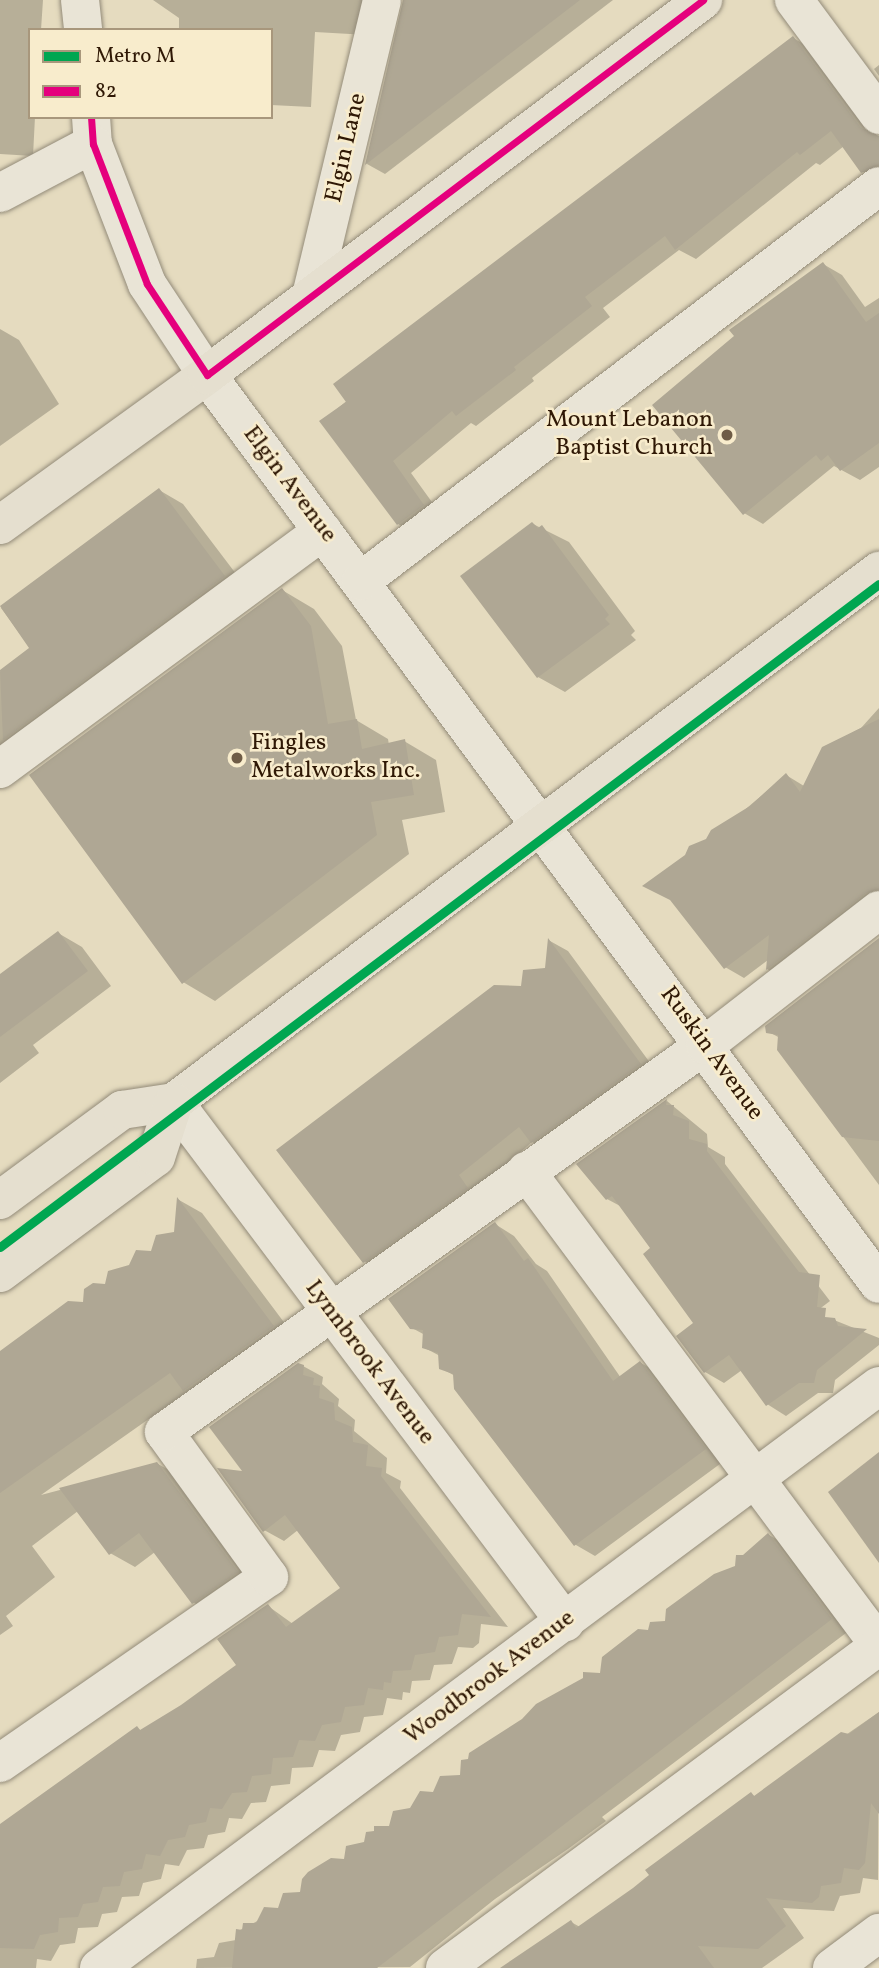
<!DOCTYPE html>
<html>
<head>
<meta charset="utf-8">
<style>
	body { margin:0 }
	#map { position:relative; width:879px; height:1968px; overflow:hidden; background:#e5dbbf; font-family:Vollkorn,serif }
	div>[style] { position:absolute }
	.shadow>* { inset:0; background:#0003 }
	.building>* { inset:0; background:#afa794 }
	.roads { filter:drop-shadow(0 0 2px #938b79) drop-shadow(0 0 2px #938b79) }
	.minor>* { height:38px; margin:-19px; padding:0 19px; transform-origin:19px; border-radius:19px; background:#e9e4d6 }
	.major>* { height:38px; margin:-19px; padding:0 19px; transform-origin:19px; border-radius:19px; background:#e5dfcf }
	.bus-1>* { height:7px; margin:-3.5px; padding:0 3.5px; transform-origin:3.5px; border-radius:3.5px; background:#e5007d }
	.metro-1>* { height:9px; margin:-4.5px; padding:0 4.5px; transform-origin:4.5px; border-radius:4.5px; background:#00a651 }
	.dots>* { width:19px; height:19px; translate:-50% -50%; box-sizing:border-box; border:4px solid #f8eccc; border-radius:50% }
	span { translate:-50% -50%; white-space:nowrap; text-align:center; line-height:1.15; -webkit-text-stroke:5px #f8eccc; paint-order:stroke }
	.street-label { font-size:24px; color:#2f1805 }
	.poi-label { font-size:24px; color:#2f1805 }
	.right { translate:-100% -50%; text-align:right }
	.left { translate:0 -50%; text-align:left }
	.legend { position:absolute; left:28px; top:28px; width:245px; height:91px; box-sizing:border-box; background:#f8eccc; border:2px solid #a8977c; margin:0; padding:9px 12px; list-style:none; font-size:21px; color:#2f1805 }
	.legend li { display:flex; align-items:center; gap:14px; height:35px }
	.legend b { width:35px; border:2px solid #a8977c }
</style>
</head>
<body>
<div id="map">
	<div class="shadow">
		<i style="clip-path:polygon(0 0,43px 0,41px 30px,30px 30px,30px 117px,35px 117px,33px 156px,0 154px)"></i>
		<i style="clip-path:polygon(153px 0,394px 0,385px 36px,315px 32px,311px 107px,271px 105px,271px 30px,179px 30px,179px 18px)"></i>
		<i style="clip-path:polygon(405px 0,613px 0,385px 174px,367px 164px)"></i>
		<i style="clip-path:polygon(793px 38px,813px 49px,879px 138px,879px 181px,862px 171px,844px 146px,820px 165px,816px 163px,696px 259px,679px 250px,603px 308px,610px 317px,532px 378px,534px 381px,476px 426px,471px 423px,411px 473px,442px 516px,418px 535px,398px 524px,322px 421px)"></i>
		<i style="clip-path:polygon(879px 65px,879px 76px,874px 69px)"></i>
		<i style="clip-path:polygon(823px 264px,842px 275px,865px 307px,879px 298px,879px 467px,860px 480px,834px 466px,763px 524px,744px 513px)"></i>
		<i style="clip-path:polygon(0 329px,19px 340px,59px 404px,0 446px)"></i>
		<i style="clip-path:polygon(159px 490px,183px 504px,249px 591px,0 777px,0 672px,31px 649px,1px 608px)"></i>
		<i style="clip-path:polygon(533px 524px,569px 542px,635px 631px,631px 635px,636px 640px,565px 692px,538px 677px)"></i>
		<i style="clip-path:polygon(282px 590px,314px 609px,342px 646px,356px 720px,388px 739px,389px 745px,404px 741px,436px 760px,445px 812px,402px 820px,409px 854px,215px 1001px,183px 982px)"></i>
		<i style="clip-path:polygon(879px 708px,879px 907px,786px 980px,767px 969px,768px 960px,744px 978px,725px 967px,708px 841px,786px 775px,804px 786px,823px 748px,861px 728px)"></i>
		<i style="clip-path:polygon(58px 933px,82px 947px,111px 986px,33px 1045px,39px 1053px,0 1083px,0 976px)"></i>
		<i style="clip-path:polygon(550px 941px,568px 951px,659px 1075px,551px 1153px,532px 1142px,384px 1272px,364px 1261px,523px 988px,547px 970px)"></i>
		<i style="clip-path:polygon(879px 966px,879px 1185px,779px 1050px,780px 1038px,767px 1031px)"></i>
		<i style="clip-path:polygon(667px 1101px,707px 1134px,708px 1147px,725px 1157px,725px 1164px,830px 1301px,809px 1317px,834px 1320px,879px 1338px,879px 1345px,835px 1380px,833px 1393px,818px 1393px,786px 1416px,767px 1404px,742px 1370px,724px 1383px,705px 1372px,695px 1323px,652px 1248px,622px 1207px,607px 1199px,578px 1165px)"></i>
		<i style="clip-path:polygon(179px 1200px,202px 1213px,298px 1341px,187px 1392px,41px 1495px,158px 1464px,183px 1478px,262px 1586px,217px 1617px,193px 1602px,155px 1552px,135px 1567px,110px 1553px,78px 1511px,32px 1546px,55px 1577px,6px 1616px,13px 1626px,0 1635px,0 1354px,84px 1304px,153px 1253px,175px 1233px)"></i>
		<i style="clip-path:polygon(495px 1224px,514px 1236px,536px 1264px,547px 1271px,621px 1378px,641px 1363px,660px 1374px,724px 1461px,595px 1556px,576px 1545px,455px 1376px,441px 1368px,440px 1356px,423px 1347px,425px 1335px,412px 1328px)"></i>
		<i style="clip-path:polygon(303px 1366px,323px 1377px,322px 1384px,339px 1399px,338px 1406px,355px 1420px,354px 1431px,387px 1458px,386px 1473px,401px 1481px,400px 1488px,508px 1627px,481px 1624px,479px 1643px,473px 1648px,458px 1647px,452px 1664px,434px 1665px,430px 1680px,412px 1681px,410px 1693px,403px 1692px,402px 1700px,387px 1698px,383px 1715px,364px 1717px,360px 1732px,341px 1735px,335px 1751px,319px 1750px,313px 1767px,292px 1768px,290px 1784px,271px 1786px,266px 1802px,251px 1803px,242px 1819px,229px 1818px,225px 1832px,208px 1835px,204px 1848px,187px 1850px,179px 1866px,165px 1864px,161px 1879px,143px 1883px,139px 1896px,122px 1897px,117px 1912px,102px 1914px,98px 1927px,78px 1928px,75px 1943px,60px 1945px,51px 1961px,37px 1959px,36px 1968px,0 1968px,0 1829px,137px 1728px,142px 1731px,182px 1706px,239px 1666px,268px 1606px,293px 1624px,342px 1588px,298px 1530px,284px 1541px,264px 1530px,245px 1473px)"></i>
		<i style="clip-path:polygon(769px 1535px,788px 1546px,850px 1630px,602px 1817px,606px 1821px,568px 1849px,495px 1899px,410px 1967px,196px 1968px,197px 1959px,214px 1957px,219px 1943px,236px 1940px,238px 1931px,279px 1910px,461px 1777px,470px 1760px,602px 1675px,737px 1567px)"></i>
		<i style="clip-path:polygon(879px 1712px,878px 1880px,863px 1878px,860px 1893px,840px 1896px,834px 1911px,783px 1908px,804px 1938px,762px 1968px,515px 1968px,571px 1922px,580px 1927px,634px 1890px,751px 1794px,756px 1797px)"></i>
	</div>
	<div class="building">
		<i style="clip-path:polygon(403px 0,580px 0,365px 165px)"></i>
		<i style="clip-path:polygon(793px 36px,861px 128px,879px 136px,879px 165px,861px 173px,831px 131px,800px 155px,797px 152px,675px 250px,665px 236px,585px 297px,592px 306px,514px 367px,516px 370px,456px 416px,452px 411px,393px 461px,424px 505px,397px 525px,319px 421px,346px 402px,333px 384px)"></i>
		<i style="clip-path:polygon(823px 262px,866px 322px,879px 313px,879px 443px,840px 471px,828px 455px,821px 461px,816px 455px,743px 515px,652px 405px,734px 336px,729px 330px)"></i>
		<i style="clip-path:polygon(159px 488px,225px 576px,3px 740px,0 670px,29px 648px,0 606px)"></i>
		<i style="clip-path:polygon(532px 522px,538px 528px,542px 525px,609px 615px,605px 619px,610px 624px,537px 678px,460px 576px)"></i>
		<i style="clip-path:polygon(282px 588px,311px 626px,328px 724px,357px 719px,362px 749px,405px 739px,414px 795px,371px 802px,377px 835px,182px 984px,29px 775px)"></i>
		<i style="clip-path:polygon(879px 719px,879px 889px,866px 893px,766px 970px,769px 935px,724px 969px,670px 900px,642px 886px,685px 855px,689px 846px,706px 839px,711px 830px,750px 806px,786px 773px,800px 792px,822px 747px)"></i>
		<i style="clip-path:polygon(58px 931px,88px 971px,0 1037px,0 974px)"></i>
		<i style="clip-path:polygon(548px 938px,641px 1064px,531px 1143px,519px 1127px,459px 1175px,468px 1188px,363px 1263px,276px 1150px,494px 985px,521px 986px,523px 970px,545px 968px)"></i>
		<i style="clip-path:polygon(879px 938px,879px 1141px,842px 1137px,777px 1050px,778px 1035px,766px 1033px,765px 1026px)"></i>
		<i style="clip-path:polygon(667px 1099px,666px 1105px,674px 1105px,673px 1115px,689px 1121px,689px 1139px,707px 1144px,707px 1151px,799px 1272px,820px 1275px,817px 1307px,826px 1308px,825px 1317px,835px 1318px,838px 1326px,867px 1329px,817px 1370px,814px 1383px,799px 1383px,766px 1406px,729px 1355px,704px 1373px,676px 1336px,693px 1323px,643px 1254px,650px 1248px,612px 1196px,606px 1200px,576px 1164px)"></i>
		<i style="clip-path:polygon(177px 1197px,274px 1326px,183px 1391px,170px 1373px,0 1493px,0 1351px,68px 1301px,83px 1302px,84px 1289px,93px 1283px,105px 1284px,108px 1271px,129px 1265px,136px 1250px,151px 1251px,156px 1235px,174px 1232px)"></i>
		<i style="clip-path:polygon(495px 1222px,524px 1261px,528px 1258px,613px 1381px,640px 1361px,706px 1449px,574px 1546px,454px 1389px,453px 1374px,439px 1369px,438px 1353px,422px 1348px,423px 1330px,410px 1329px,388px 1299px)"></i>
		<i style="clip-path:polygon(298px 1363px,304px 1365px,303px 1375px,314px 1378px,313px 1385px,320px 1386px,319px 1398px,334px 1403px,335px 1420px,352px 1427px,353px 1442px,368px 1445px,366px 1466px,382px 1468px,381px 1476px,491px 1617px,462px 1614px,458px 1635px,439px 1637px,435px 1652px,415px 1655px,411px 1670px,393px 1671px,391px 1683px,384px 1682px,383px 1690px,368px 1688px,364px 1705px,345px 1707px,341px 1722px,322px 1725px,315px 1741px,299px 1740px,293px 1757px,273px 1758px,271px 1774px,252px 1776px,247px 1792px,232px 1793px,222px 1809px,210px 1808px,206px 1822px,189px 1825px,185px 1837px,168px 1840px,160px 1856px,146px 1854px,142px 1869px,124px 1872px,120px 1886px,103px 1887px,98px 1902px,83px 1904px,78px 1917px,59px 1918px,58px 1932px,40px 1935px,34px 1949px,0 1948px,0 1824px,137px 1726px,140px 1730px,181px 1705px,236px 1665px,217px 1639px,268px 1604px,286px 1627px,340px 1588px,285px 1515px,263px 1532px,217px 1468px,242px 1471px,209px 1427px)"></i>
		<i style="clip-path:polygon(879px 1452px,879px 1563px,828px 1492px)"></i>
		<i style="clip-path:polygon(157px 1462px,238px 1572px,192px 1604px,139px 1533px,109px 1555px,59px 1488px)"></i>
		<i style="clip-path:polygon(768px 1533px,832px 1619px,377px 1968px,232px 1968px,236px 1929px,242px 1930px,243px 1923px,256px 1923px,264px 1907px,278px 1908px,283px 1893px,300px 1892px,302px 1879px,308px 1872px,331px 1858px,344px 1859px,346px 1846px,364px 1842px,366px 1832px,374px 1831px,374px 1826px,389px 1826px,393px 1811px,410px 1808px,420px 1791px,433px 1792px,440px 1776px,460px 1775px,461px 1760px,468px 1759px,469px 1753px,522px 1719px,536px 1704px,583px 1678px,583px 1672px,600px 1673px,602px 1657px,638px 1629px,648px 1630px,650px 1622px,665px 1621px,666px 1609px,714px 1574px,735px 1566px,736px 1555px,743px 1555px)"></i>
		<i style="clip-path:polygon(879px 1712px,879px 1814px,871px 1803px,865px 1863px,859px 1870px,844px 1868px,841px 1883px,821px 1886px,819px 1897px,812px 1903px,766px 1898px,786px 1926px,758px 1949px,698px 1946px,714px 1968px,500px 1968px,571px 1920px,576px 1928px,633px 1888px,649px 1875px,645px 1870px,751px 1792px,754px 1796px,841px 1732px,849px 1734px)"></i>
	</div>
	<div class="roads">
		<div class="minor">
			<i style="left:80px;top:0;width:30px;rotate:84deg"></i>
			<i style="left:794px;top:0;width:143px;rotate:53.5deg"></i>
			<i style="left:91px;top:117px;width:27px;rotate:86deg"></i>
			<i style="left:93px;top:144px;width:150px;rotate:68.9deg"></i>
			<i style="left:147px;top:284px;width:109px;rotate:56.6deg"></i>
			<i style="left:207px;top:375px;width:1130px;rotate:53.53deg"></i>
			<i style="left:0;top:193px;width:105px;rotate:-27.8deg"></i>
			<i style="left:311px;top:296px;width:304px;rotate:-76.5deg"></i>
			<i style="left:361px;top:581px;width:651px;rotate:-37.33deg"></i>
			<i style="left:0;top:769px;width:401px;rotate:-36.4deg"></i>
			<i style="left:174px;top:1102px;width:651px;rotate:53.06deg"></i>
			<i style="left:526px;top:1171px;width:591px;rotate:53.32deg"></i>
			<i style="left:0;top:1763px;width:327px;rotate:-34.7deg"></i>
			<i style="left:269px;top:1577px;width:179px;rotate:-125.9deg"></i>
			<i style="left:164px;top:1432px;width:665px;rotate:-35.58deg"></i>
			<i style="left:705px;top:1045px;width:220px;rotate:-37.8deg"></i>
			<i style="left:99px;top:1968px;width:973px;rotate:-36.73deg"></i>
			<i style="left:445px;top:1968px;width:540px;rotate:-36.57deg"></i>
			<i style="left:832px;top:1968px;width:59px;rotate:-36.7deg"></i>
		</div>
		<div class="major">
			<i style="left:0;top:525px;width:256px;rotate:-35.9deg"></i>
			<i style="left:207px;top:375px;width:622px;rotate:-37.09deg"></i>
			<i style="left:0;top:1200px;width:152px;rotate:-36.4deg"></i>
			<i style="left:122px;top:1110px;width:53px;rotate:-8.7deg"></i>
			<i style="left:174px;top:1102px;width:883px;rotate:-36.99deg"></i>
			<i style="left:0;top:1273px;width:194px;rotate:-36.6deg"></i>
			<i style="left:156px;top:1157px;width:58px;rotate:-71.9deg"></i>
		</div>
	</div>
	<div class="bus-1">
		<i style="left:91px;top:117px;width:27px;rotate:86deg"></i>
		<i style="left:93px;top:144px;width:150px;rotate:68.9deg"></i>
		<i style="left:147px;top:284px;width:109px;rotate:56.6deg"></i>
		<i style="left:207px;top:375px;width:622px;rotate:-37.09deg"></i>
	</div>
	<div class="metro-1">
		<i style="left:0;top:1247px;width:1101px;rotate:-37.03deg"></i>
	</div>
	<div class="dots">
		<i style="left:727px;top:435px;background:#6f5c46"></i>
		<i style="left:237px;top:758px;background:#6f5c46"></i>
	</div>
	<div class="street-label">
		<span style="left:347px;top:148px;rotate:-77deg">Elgin Lane</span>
		<span style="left:289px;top:485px;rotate:53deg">Elgin Avenue</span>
		<span style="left:711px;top:1054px;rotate:54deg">Ruskin Avenue</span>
		<span style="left:369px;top:1363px;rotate:53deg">Lynnbrook Avenue</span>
		<span style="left:490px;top:1678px;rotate:-37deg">Woodbrook Avenue</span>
	</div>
	<div class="poi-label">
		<span class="right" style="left:713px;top:435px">Mount Lebanon<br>Baptist Church</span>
		<span class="left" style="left:251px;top:758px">Fingles<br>Metalworks Inc.</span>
	</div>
	<ul class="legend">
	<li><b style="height:9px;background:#00a651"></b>Metro M</li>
	<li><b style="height:9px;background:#e5007d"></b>82</li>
	</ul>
</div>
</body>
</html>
